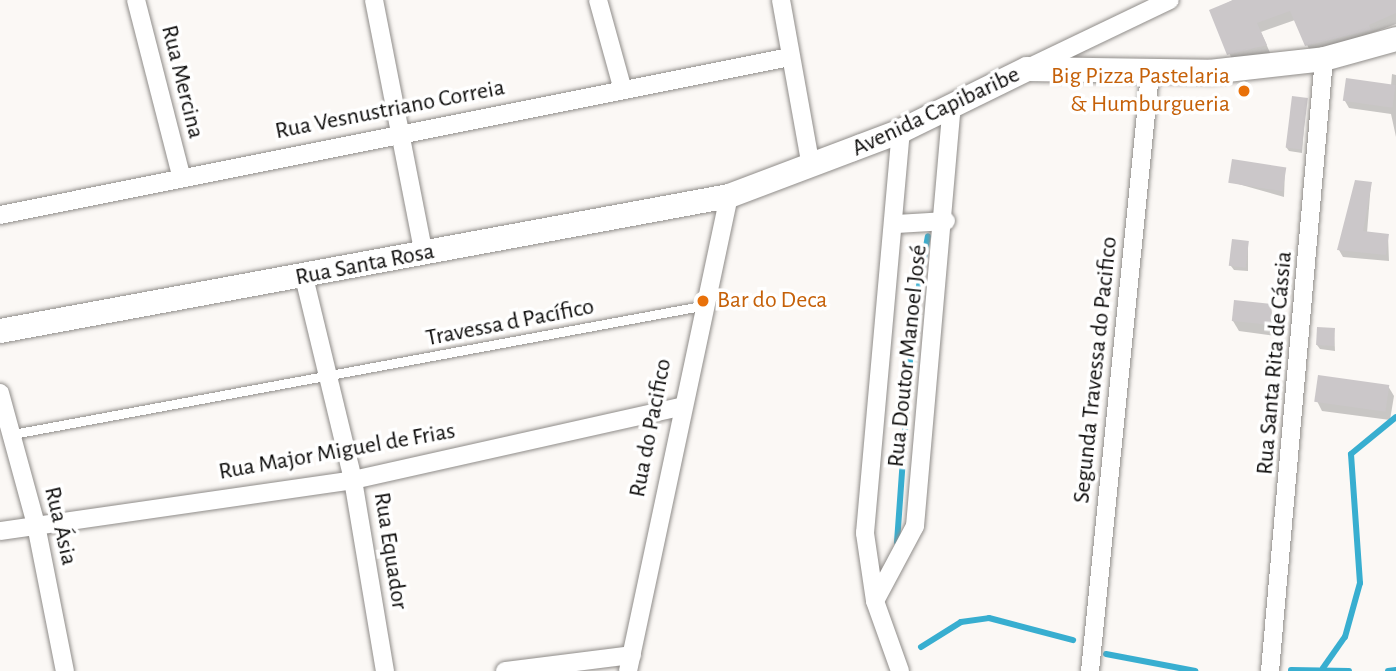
<!DOCTYPE html>
<html>
<head>
<meta charset="utf-8">
<style>
	body { margin:0 }
	#map { position:relative; width:1396px; height:671px; overflow:hidden; background:#fbf8f5; font-family:"Alegreya Sans",sans-serif }
	div>[style] { position:absolute }
	.shadow>* { inset:0; background:#0003 }
	.stream>* { height:6px; margin:-3px; padding:0 3px; transform-origin:3px; border-radius:3px; background:#38aed0 }
	.building>* { inset:0; background:#cbc7c9; transform-origin:0 0 }
	.roads { filter:drop-shadow(0 0 2px #8f8c89) drop-shadow(0 0 2px #8f8c89) }
	.lane>* { height:9px; margin:-4.5px; padding:0 4.5px; transform-origin:4.5px; border-radius:4.5px; background:#fff }
	.street>* { height:18px; margin:-9px; padding:0 9px; transform-origin:9px; border-radius:9px; background:#fff }
	.secondary>* { height:24px; margin:-12px; padding:0 12px; transform-origin:12px; border-radius:12px; background:#fff }
	.dots>* { width:19px; height:19px; translate:-50% -50%; box-sizing:border-box; border:4px solid #fff; border-radius:50% }
	span { translate:-50% -50%; white-space:nowrap; text-align:center; line-height:1.15; -webkit-text-stroke:7px #fff; paint-order:stroke }
	.food-label { font-size:24px; color:#c56008 }
	.right { translate:-100% -50%; text-align:right }
	.left { translate:0 -50%; text-align:left }
	.street-label { font-size:24px; color:#0c0b0a }
</style>
</head>
<body>
<div id="map">
	<div class="shadow">
		<i style="clip-path:polygon(1233px 0,1396px 0,1396px 24px,1312px 55px,1295px 20px,1261px 32px,1271px 55px,1234px 64px,1211px 11px)"></i>
		<i style="clip-path:polygon(1392px 74px,1396px 75px,1396px 137px,1391px 114px,1349px 108px,1345px 101px,1391px 86px)"></i>
		<i style="clip-path:polygon(1306px 100px,1302px 153px,1289px 151px,1286px 147px)"></i>
		<i style="clip-path:polygon(1285px 170px,1284px 197px,1231px 182px)"></i>
		<i style="clip-path:polygon(1371px 183px,1367px 233px,1388px 236px,1389px 261px,1343px 257px,1339px 250px)"></i>
		<i style="clip-path:polygon(1248px 242px,1248px 271px,1234px 270px,1231px 266px)"></i>
		<i style="clip-path:polygon(1271px 306px,1275px 336px,1239px 331px,1233px 321px)"></i>
		<i style="clip-path:polygon(1334px 330px,1335px 351px,1320px 349px,1317px 345px)"></i>
		<i style="clip-path:polygon(1388px 386px,1394px 396px,1390px 420px,1322px 411px,1317px 401px)"></i>
	</div>
	<div class="stream">
		<i style="left:897px;top:542px;width:224px;rotate:-85.9deg"></i>
		<i style="left:913px;top:319px;width:84px;rotate:-79.8deg"></i>
		<i style="left:921px;top:647px;width:47px;rotate:-32deg"></i>
		<i style="left:961px;top:622px;width:28px;rotate:-8deg"></i>
		<i style="left:989px;top:618px;width:87px;rotate:14.7deg"></i>
		<i style="left:1106px;top:654px;width:91px;rotate:10.8deg"></i>
		<i style="left:1323px;top:668px;width:38px;rotate:-55deg"></i>
		<i style="left:1345px;top:637px;width:56px;rotate:-74.5deg"></i>
		<i style="left:1360px;top:583px;width:129px;rotate:-94deg"></i>
		<i style="left:1351px;top:454px;width:58px;rotate:-39.4deg"></i>
		<i style="left:1291px;top:670px;width:58px;rotate:1deg"></i>
		<i style="left:1388px;top:671px;width:8px;rotate:-7deg"></i>
	</div>
	<div class="building">
		<i style="clip-path:polygon(1233px 0,1396px 0,1396px 13px,1369px 25px,1371px 30px,1305px 46px,1290px 11px,1257px 23px,1267px 45px,1227px 55px,1209px 10px)"></i>
		<i style="left:1346px;top:78px;width:50px;height:23px;rotate:8deg"></i>
		<i style="left:1292px;top:96px;width:16px;height:52px;rotate:7deg"></i>
		<i style="left:1232px;top:159px;width:55px;height:24px;rotate:9deg"></i>
		<i style="clip-path:polygon(1355px 180px,1372px 182px,1363px 231px,1389px 234px,1386px 255px,1337px 250px)"></i>
		<i style="left:1232px;top:239px;width:17px;height:27px;rotate:7deg"></i>
		<i style="left:1234px;top:300px;width:38px;height:21px;rotate:6deg"></i>
		<i style="left:1317px;top:327px;width:18px;height:18px;rotate:3deg"></i>
		<i style="left:1318px;top:375px;width:72px;height:27px;rotate:8deg"></i>
	</div>
	<div class="roads">
		<div class="lane">
			<i style="left:13px;top:434px;width:700px;rotate:-10.54deg"></i>
		</div>
		<div class="street">
			<i style="left:136px;top:0;width:181px;rotate:75.6deg"></i>
			<i style="left:374px;top:0;width:259px;rotate:78.9deg"></i>
			<i style="left:598px;top:0;width:93px;rotate:74.5deg"></i>
			<i style="left:781px;top:0;width:170px;rotate:79.8deg"></i>
			<i style="left:1030px;top:67px;width:155px;rotate:-25.6deg"></i>
			<i style="left:0;top:215px;width:805px;rotate:-11.32deg"></i>
			<i style="left:897px;top:224px;width:49px;rotate:-3.5deg"></i>
			<i style="left:304px;top:277px;width:209px;rotate:76.4deg"></i>
			<i style="left:353px;top:480px;width:194px;rotate:80.5deg"></i>
			<i style="left:0;top:393px;width:137px;rotate:74.7deg"></i>
			<i style="left:36px;top:525px;width:149px;rotate:78.8deg"></i>
			<i style="left:0;top:531px;width:357px;rotate:-8.2deg"></i>
			<i style="left:353px;top:480px;width:335px;rotate:-12.6deg"></i>
			<i style="left:875px;top:601px;width:85px;rotate:-61.9deg"></i>
			<i style="left:915px;top:526px;width:422px;rotate:-85deg"></i>
			<i style="left:505px;top:671px;width:128px;rotate:-7.2deg"></i>
			<i style="left:628px;top:671px;width:486px;rotate:-78deg"></i>
			<i style="left:900px;top:671px;width:74px;rotate:-109.7deg"></i>
			<i style="left:875px;top:601px;width:69px;rotate:-98.4deg"></i>
			<i style="left:865px;top:533px;width:404px;rotate:-84.9deg"></i>
			<i style="left:1090px;top:671px;width:600px;rotate:-84.26deg"></i>
			<i style="left:1270px;top:671px;width:614px;rotate:-84.96deg"></i>
		</div>
		<div class="secondary">
			<i style="left:0;top:331px;width:741px;rotate:-10.49deg"></i>
			<i style="left:729px;top:196px;width:184px;rotate:-20.7deg"></i>
			<i style="left:901px;top:131px;width:140px;rotate:-26.2deg"></i>
			<i style="left:1027px;top:69px;width:182px;rotate:0.9deg"></i>
			<i style="left:1209px;top:72px;width:116px;rotate:-6.4deg"></i>
			<i style="left:1324px;top:59px;width:75px;rotate:-15.5deg"></i>
		</div>
	</div>
	<div class="dots">
		<i style="left:1244px;top:91px;background:#e8710a"></i>
		<i style="left:703px;top:301px;background:#e8710a"></i>
	</div>
	<div class="food-label">
		<span class="right" style="left:1230px;top:91px">Big Pizza Pastelaria<br>&amp; Humburgueria</span>
		<span class="left" style="left:717px;top:301px">Bar do Deca</span>
	</div>
	<div class="street-label">
		<span style="left:182px;top:82px;rotate:76deg">Rua Mercina</span>
		<span style="left:390px;top:110px;rotate:-11deg">Rua Vesnustriano Correia</span>
		<span style="left:936px;top:112px;rotate:-25deg">Avenida Capibaribe</span>
		<span style="left:365px;top:265px;rotate:-11deg">Rua Santa Rosa</span>
		<span style="left:510px;top:323px;rotate:-11deg">Travessa d Pacífico</span>
		<span style="left:908px;top:356px;rotate:-84deg">Rua Doutor Manoel José</span>
		<span style="left:1275px;top:363px;rotate:-85deg">Rua Santa Rita de Cássia</span>
		<span style="left:1096px;top:370px;rotate:-84deg">Segunda Travessa do Pacifico</span>
		<span style="left:651px;top:428px;rotate:-79deg">Rua do Pacifico</span>
		<span style="left:337px;top:452px;rotate:-10deg">Rua Major Miguel de Frias</span>
		<span style="left:60px;top:526px;rotate:77deg">Rua Ásia</span>
		<span style="left:390px;top:551px;rotate:81deg">Rua Equador</span>
	</div>
</div>
</body>
</html>
